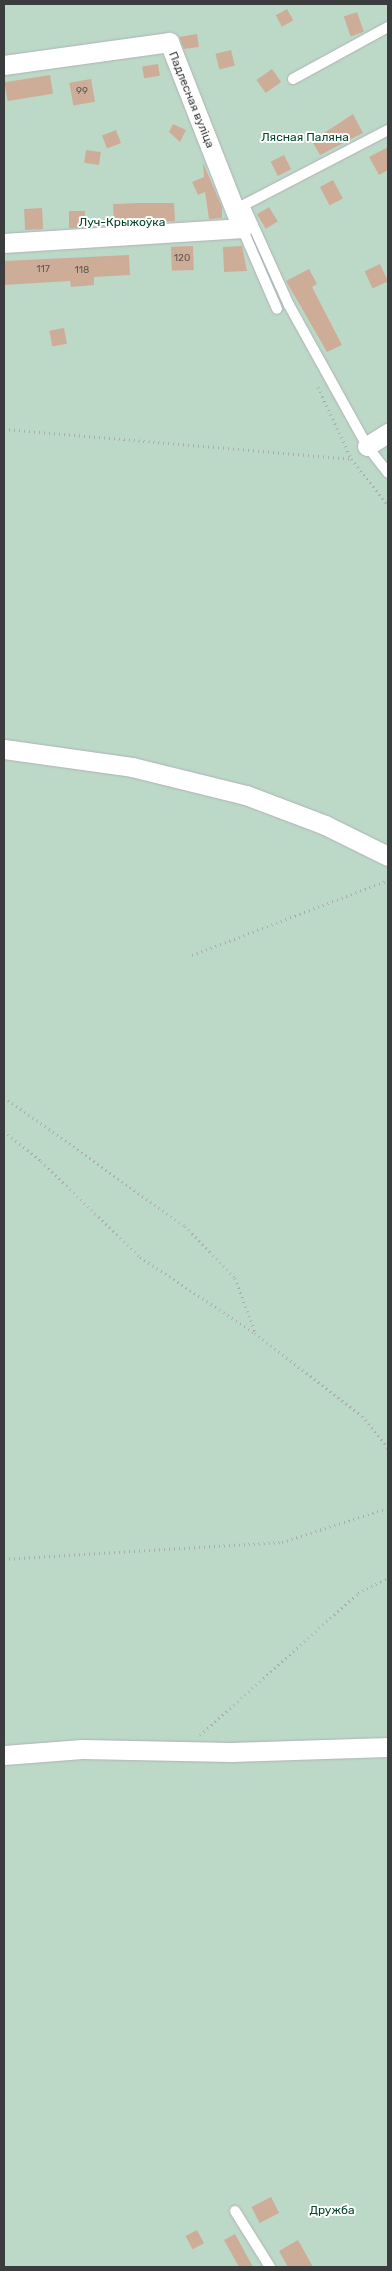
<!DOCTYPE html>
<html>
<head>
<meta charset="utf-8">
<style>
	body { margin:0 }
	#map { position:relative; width:392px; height:2271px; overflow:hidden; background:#eff2f6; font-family:Rubik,sans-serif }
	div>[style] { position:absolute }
	.green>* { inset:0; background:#bcd9c8; transform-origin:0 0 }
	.building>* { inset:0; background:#cead98; transform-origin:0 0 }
	.path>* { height:3px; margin-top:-1.5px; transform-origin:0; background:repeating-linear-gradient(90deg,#aaacaf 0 1px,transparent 0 5px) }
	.roads { filter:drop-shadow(0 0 1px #afb2b6) drop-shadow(0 0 1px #afb2b6) }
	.lane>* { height:10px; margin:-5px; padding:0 5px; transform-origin:5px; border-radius:5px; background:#fff }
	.street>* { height:19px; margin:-9.5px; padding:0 9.5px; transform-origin:9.5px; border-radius:9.5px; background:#fff }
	span { translate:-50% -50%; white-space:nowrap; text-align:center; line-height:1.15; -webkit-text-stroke:4px #fff; paint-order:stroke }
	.number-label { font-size:10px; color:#605854 }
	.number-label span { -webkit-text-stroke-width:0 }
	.street-label { font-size:12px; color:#3b3c3e }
	.park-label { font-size:12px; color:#00462b }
	.frame { position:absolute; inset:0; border:5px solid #3b3c3e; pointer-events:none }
</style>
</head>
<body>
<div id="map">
	<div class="green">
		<i style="left:4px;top:4px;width:384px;height:2263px"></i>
	</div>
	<div class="building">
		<i style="left:287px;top:9px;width:13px;height:13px;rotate:61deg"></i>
		<i style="left:357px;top:12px;width:21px;height:14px;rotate:71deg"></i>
		<i style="clip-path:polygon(197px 34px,199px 47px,184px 49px,179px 37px)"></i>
		<i style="left:231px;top:50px;width:16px;height:16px;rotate:76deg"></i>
		<i style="left:158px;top:64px;width:12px;height:16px;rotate:81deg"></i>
		<i style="left:272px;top:69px;width:16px;height:19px;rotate:55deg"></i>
		<i style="left:50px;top:75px;width:19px;height:46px;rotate:81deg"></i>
		<i style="left:91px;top:79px;width:23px;height:22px;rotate:80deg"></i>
		<i style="clip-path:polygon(353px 114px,363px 133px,320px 155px,312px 141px)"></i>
		<i style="clip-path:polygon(173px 124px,186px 130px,180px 142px,169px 132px)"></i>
		<i style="left:116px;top:130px;width:14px;height:15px;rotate:69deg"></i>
		<i style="clip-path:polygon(388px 147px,388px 170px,379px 175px,369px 157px)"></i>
		<i style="left:86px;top:150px;width:15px;height:13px;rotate:8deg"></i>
		<i style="left:284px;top:155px;width:16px;height:15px;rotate:63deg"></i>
		<i style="clip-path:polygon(203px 163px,222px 207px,222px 218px,209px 219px,205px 192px,198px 195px,192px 182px,204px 177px)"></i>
		<i style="left:333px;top:180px;width:21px;height:15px;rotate:62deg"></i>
		<i style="clip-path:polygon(138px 203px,174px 203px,175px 221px,114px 224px,113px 204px)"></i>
		<i style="left:269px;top:207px;width:17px;height:14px;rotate:59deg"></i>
		<i style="left:42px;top:208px;width:21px;height:18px;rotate:87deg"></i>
		<i style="left:69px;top:211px;width:16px;height:17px"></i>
		<i style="left:193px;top:246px;width:24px;height:22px;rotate:88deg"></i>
		<i style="clip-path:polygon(242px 246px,247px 271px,224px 272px,223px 247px)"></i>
		<i style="clip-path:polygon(129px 255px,130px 275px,94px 277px,94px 285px,71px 287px,70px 281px,4px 285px,4px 261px)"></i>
		<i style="left:380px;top:264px;width:19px;height:17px;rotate:65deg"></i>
		<i style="clip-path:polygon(309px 269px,317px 284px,312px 287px,342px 345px,327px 352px,286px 281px)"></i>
		<i style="left:64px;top:328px;width:16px;height:15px;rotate:79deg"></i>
		<i style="left:271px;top:2197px;width:18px;height:22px;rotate:63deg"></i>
		<i style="left:197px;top:2230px;width:15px;height:13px;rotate:62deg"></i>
		<i style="clip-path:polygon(235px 2234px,253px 2267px,239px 2267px,224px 2240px)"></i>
		<i style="clip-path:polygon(298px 2240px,313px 2267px,288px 2267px,279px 2251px)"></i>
	</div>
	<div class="path">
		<i style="left:318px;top:387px;width:78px;rotate:65.1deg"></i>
		<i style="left:4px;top:429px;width:348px;rotate:4.9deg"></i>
		<i style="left:351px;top:459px;width:59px;rotate:51.2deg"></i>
		<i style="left:192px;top:955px;width:210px;rotate:-20.9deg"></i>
		<i style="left:4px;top:1097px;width:222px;rotate:35.5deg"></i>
		<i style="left:185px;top:1226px;width:72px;rotate:46.1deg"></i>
		<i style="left:235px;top:1278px;width:58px;rotate:69.7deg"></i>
		<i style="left:4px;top:1131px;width:48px;rotate:39deg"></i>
		<i style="left:41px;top:1161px;width:138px;rotate:44.1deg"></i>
		<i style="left:140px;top:1257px;width:138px;rotate:33.5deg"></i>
		<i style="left:255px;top:1333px;width:135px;rotate:37.8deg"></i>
		<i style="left:362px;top:1416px;width:41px;rotate:50.9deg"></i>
		<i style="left:4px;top:1559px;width:279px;rotate:-3.5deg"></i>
		<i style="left:282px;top:1542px;width:111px;rotate:-17.8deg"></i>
		<i style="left:200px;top:1735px;width:212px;rotate:-41.9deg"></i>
		<i style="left:358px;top:1593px;width:34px;rotate:-27deg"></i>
	</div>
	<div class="roads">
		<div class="lane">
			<i style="left:293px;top:79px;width:108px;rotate:-28.7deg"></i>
			<i style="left:388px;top:130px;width:162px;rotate:152.5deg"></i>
			<i style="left:244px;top:205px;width:110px;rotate:65.8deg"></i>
			<i style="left:289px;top:305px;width:161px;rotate:61deg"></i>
			<i style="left:367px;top:446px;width:34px;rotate:52deg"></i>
			<i style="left:242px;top:228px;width:88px;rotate:66.6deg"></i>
			<i style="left:235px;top:2211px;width:66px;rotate:58deg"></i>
		</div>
		<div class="street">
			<i style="left:4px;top:65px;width:167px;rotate:-7.9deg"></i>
			<i style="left:169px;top:42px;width:200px;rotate:68.6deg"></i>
			<i style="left:242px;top:228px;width:238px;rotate:176.4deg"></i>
			<i style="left:367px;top:446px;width:25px;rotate:-32deg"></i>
			<i style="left:4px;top:749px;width:129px;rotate:8deg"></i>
			<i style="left:132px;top:767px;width:117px;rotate:13.8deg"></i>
			<i style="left:246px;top:795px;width:85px;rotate:20.8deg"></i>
			<i style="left:325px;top:825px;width:70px;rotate:26.2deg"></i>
			<i style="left:4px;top:1755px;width:78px;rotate:-4.4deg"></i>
			<i style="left:82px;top:1749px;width:149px;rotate:1.2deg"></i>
			<i style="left:231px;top:1752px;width:157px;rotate:-1.8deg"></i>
		</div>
	</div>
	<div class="number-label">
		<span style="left:82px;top:92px">99</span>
		<span style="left:182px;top:259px">120</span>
		<span style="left:43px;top:270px">117</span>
		<span style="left:82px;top:271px">118</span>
	</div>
	<div class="street-label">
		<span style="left:191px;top:100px;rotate:68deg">Падлесная вуліца</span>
	</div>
	<div class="park-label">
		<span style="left:305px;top:138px">Лясная Паляна</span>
		<span style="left:122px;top:223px">Луч-Крыжоўка</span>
		<span style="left:332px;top:2211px">Дружба</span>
	</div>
	<div class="frame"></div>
</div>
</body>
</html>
